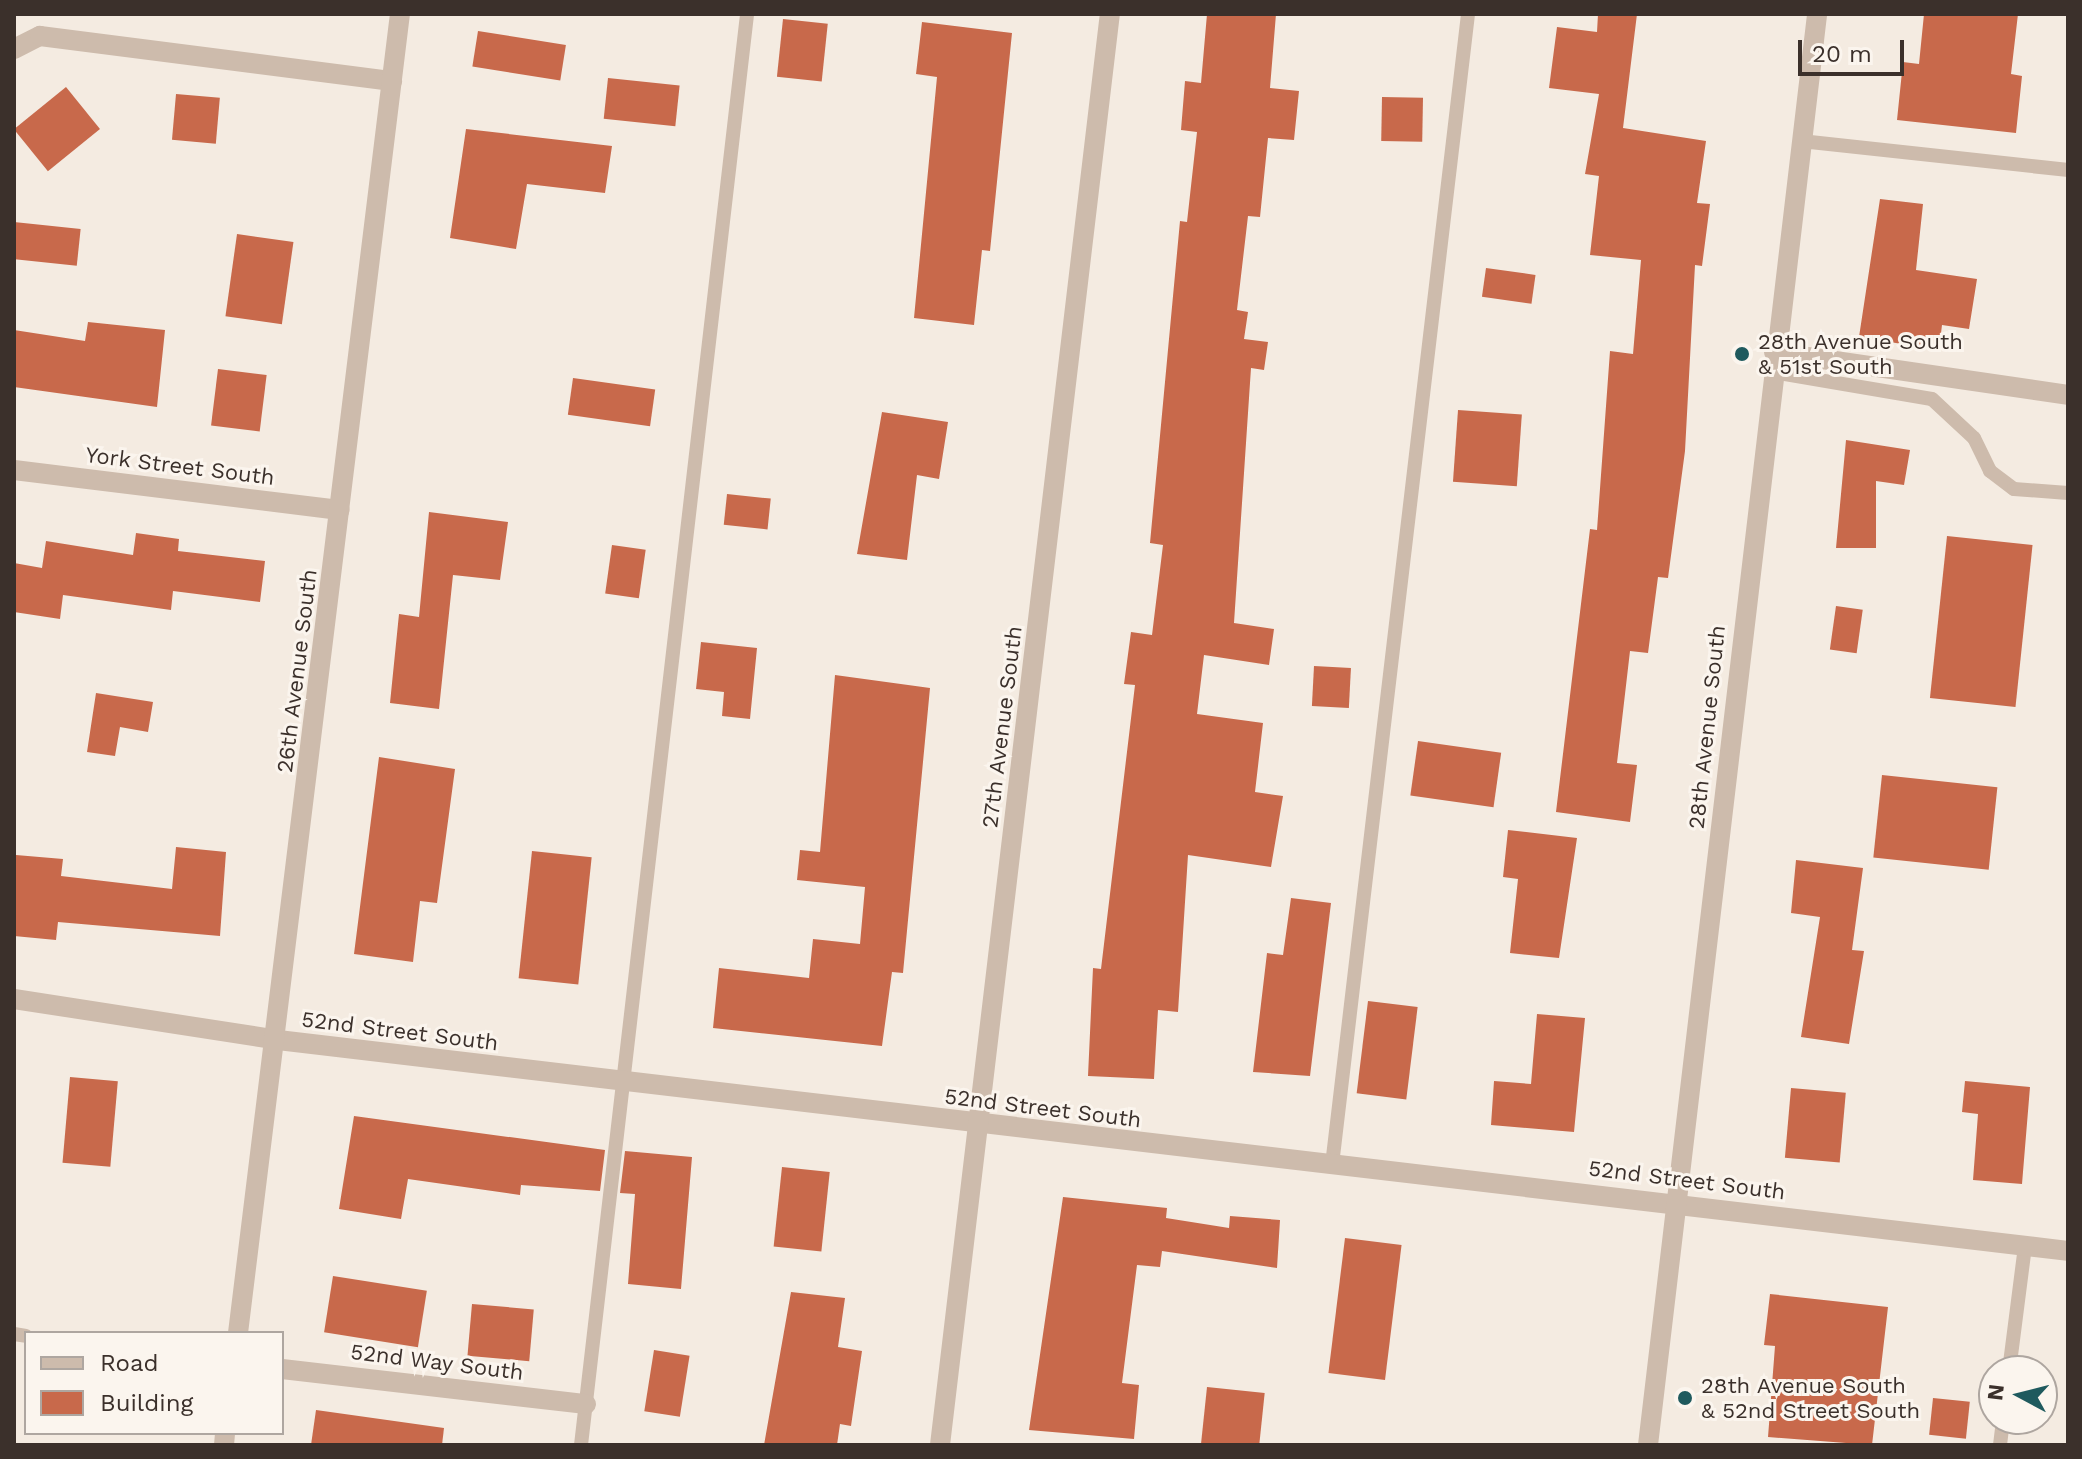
<!DOCTYPE html>
<html>
<head>
<meta charset="utf-8">
<style>
	body { margin:0 }
	#map { position:relative; width:2082px; height:1459px; overflow:hidden; background:#f4ebe1; font-family:"Work Sans",sans-serif }
	div>[style] { position:absolute }
	.building>* { inset:0; background:#c8694b; transform-origin:0 0 }
	.service>* { height:14px; margin:-7px; padding:0 7px; transform-origin:7px; border-radius:7px; background:#cdbbac }
	.minor>* { height:20px; margin:-10px; padding:0 10px; transform-origin:10px; border-radius:10px; background:#cdbbac }
	.tertiary>* { height:20px; margin:-10px; padding:0 10px; transform-origin:10px; border-radius:10px; background:#cdbbac }
	.dots>* { width:22px; height:22px; translate:-50% -50%; box-sizing:border-box; border:4px solid #fbf5ee; border-radius:50% }
	span { translate:-50% -50%; white-space:nowrap; text-align:center; line-height:1.15; -webkit-text-stroke:6px #fbf5ee; paint-order:stroke }
	.poi-label { font-size:22px; color:#3b302b }
	.left { translate:0 -50%; text-align:left }
	.street-label { font-size:22px; color:#3b302b }
	.frame { position:absolute; inset:0; border:16px solid #3b302b; pointer-events:none }
	.legend { position:absolute; left:24px; top:1331px; width:260px; height:104px; box-sizing:border-box; background:#fbf5ee; border:2px solid #aea6a0; margin:0; padding:10px 14px; list-style:none; font-size:24px; color:#3b302b }
	.legend li { display:flex; align-items:center; gap:16px; height:40px }
	.legend b { width:40px; border:2px solid #aea6a0 }
	.north { position:absolute; left:1978px; top:1355px; width:80px; height:80px; box-sizing:border-box; background:#fbf5ee; border:2px solid #aea6a0; border-radius:50%; rotate:277deg; font-size:22px; font-weight:700; line-height:32px; text-align:center; color:#3b302b }
	.north::after { content:''; display:block; margin:auto; width:28px; height:36px; background:#1f5a5e; clip-path:polygon(50% 0,100% 100%,50% 72%,0 100%) }
	.scale { position:absolute; left:1798px; top:40px; width:106px; height:36px; box-sizing:border-box; border:4px solid #3b302b; border-top:0; padding-left:10px; font-size:24px; line-height:28px; white-space:nowrap; color:#3b302b; -webkit-text-stroke:6px #fbf5ee; paint-order:stroke }
</style>
</head>
<body>
<div id="map">
	<div class="building">
		<i style="clip-path:polygon(1207px 14px,1276px 14px,1270px 88px,1299px 91px,1294px 140px,1268px 138px,1260px 217px,1248px 216px,1237px 310px,1248px 312px,1244px 339px,1268px 342px,1264px 370px,1251px 368px,1234px 623px,1274px 629px,1269px 665px,1204px 655px,1197px 714px,1263px 723px,1255px 792px,1283px 796px,1271px 867px,1188px 855px,1178px 1012px,1158px 1010px,1154px 1079px,1088px 1076px,1093px 968px,1101px 969px,1135px 685px,1124px 684px,1131px 632px,1152px 635px,1163px 545px,1150px 543px,1180px 221px,1187px 222px,1197px 132px,1181px 130px,1185px 81px,1201px 83px)"></i>
		<i style="clip-path:polygon(1598px 14px,1637px 14px,1623px 128px,1706px 141px,1697px 203px,1710px 204px,1702px 266px,1695px 265px,1685px 451px,1668px 578px,1658px 577px,1648px 653px,1630px 651px,1617px 763px,1637px 765px,1630px 822px,1556px 812px,1590px 529px,1597px 530px,1610px 351px,1633px 354px,1641px 260px,1590px 255px,1599px 176px,1585px 174px,1599px 94px,1549px 88px,1557px 27px,1597px 32px)"></i>
		<i style="clip-path:polygon(1924px 14px,2018px 14px,2011px 74px,2022px 76px,2016px 133px,1897px 120px,1903px 62px,1919px 64px)"></i>
		<i style="left:783px;top:19px;width:45px;height:58px;rotate:6deg"></i>
		<i style="clip-path:polygon(922px 22px,1012px 33px,990px 251px,982px 250px,974px 325px,914px 318px,937px 77px,916px 74px)"></i>
		<i style="left:478px;top:31px;width:89px;height:36px;rotate:9deg"></i>
		<i style="left:608px;top:78px;width:72px;height:41px;rotate:6deg"></i>
		<i style="left:66px;top:87px;width:54px;height:67px;rotate:51deg"></i>
		<i style="left:176px;top:94px;width:44px;height:46px;rotate:5deg"></i>
		<i style="left:1382px;top:97px;width:41px;height:44px;rotate:1deg"></i>
		<i style="clip-path:polygon(466px 129px,612px 146px,605px 193px,527px 184px,516px 249px,450px 238px)"></i>
		<i style="clip-path:polygon(1880px 199px,1923px 204px,1916px 270px,1977px 279px,1969px 329px,1942px 325px,1939px 350px,1859px 337px)"></i>
		<i style="left:14px;top:222px;width:67px;height:37px;rotate:6deg"></i>
		<i style="left:237px;top:234px;width:57px;height:83px;rotate:8deg"></i>
		<i style="left:1486px;top:268px;width:50px;height:29px;rotate:8deg"></i>
		<i style="clip-path:polygon(88px 322px,165px 330px,157px 407px,14px 387px,14px 330px,85px 341px)"></i>
		<i style="left:218px;top:369px;width:49px;height:57px;rotate:7deg"></i>
		<i style="left:573px;top:378px;width:83px;height:37px;rotate:8deg"></i>
		<i style="left:1458px;top:410px;width:64px;height:72px;rotate:4deg"></i>
		<i style="clip-path:polygon(882px 412px,948px 422px,939px 479px,917px 475px,907px 560px,857px 554px)"></i>
		<i style="clip-path:polygon(1846px 440px,1910px 450px,1904px 485px,1876px 481px,1876px 548px,1836px 548px)"></i>
		<i style="left:727px;top:494px;width:44px;height:31px;rotate:6deg"></i>
		<i style="clip-path:polygon(429px 512px,508px 522px,500px 580px,453px 575px,439px 709px,390px 703px,399px 614px,419px 617px)"></i>
		<i style="clip-path:polygon(136px 533px,179px 539px,178px 551px,265px 561px,260px 602px,173px 591px,171px 610px,63px 595px,60px 619px,14px 612px,14px 563px,42px 568px,46px 541px,133px 555px)"></i>
		<i style="left:1947px;top:536px;width:86px;height:163px;rotate:6deg"></i>
		<i style="left:612px;top:545px;width:34px;height:49px;rotate:8deg"></i>
		<i style="left:1836px;top:606px;width:27px;height:44px;rotate:8deg"></i>
		<i style="clip-path:polygon(701px 642px,757px 648px,750px 719px,722px 716px,724px 692px,696px 689px)"></i>
		<i style="left:1314px;top:666px;width:37px;height:40px;rotate:3deg"></i>
		<i style="clip-path:polygon(835px 675px,930px 688px,903px 973px,892px 972px,882px 1046px,713px 1028px,719px 968px,809px 978px,813px 939px,860px 944px,865px 887px,797px 880px,800px 850px,820px 852px)"></i>
		<i style="clip-path:polygon(96px 693px,153px 702px,148px 732px,120px 727px,115px 756px,87px 752px)"></i>
		<i style="left:1418px;top:741px;width:84px;height:55px;rotate:8deg"></i>
		<i style="clip-path:polygon(379px 757px,455px 769px,437px 903px,420px 901px,413px 962px,354px 954px)"></i>
		<i style="left:1882px;top:775px;width:116px;height:83px;rotate:6deg"></i>
		<i style="clip-path:polygon(1508px 830px,1577px 838px,1559px 958px,1510px 953px,1518px 879px,1503px 877px)"></i>
		<i style="clip-path:polygon(176px 847px,226px 852px,220px 936px,58px 922px,56px 940px,14px 936px,16px 855px,63px 859px,61px 876px,172px 889px)"></i>
		<i style="left:532px;top:851px;width:60px;height:128px;rotate:6deg"></i>
		<i style="clip-path:polygon(1796px 860px,1863px 868px,1852px 950px,1864px 951px,1849px 1044px,1801px 1037px,1820px 917px,1791px 913px)"></i>
		<i style="clip-path:polygon(1291px 898px,1331px 903px,1310px 1076px,1253px 1072px,1267px 953px,1283px 955px)"></i>
		<i style="left:1368px;top:1001px;width:50px;height:93px;rotate:7deg"></i>
		<i style="clip-path:polygon(1537px 1014px,1585px 1018px,1574px 1132px,1491px 1125px,1494px 1081px,1531px 1084px)"></i>
		<i style="left:70px;top:1077px;width:48px;height:86px;rotate:5deg"></i>
		<i style="clip-path:polygon(1965px 1081px,2030px 1087px,2022px 1184px,1973px 1180px,1978px 1114px,1962px 1112px)"></i>
		<i style="left:1791px;top:1088px;width:55px;height:70px;rotate:5deg"></i>
		<i style="clip-path:polygon(354px 1116px,605px 1150px,600px 1191px,521px 1185px,520px 1195px,408px 1179px,401px 1219px,339px 1209px)"></i>
		<i style="clip-path:polygon(625px 1151px,692px 1157px,681px 1289px,628px 1284px,635px 1194px,620px 1193px)"></i>
		<i style="left:782px;top:1167px;width:48px;height:80px;rotate:6deg"></i>
		<i style="clip-path:polygon(1063px 1197px,1167px 1208px,1166px 1218px,1229px 1228px,1230px 1216px,1280px 1220px,1277px 1268px,1162px 1251px,1160px 1267px,1137px 1265px,1122px 1383px,1139px 1385px,1134px 1439px,1029px 1430px)"></i>
		<i style="left:1345px;top:1238px;width:57px;height:136px;rotate:7deg"></i>
		<i style="left:333px;top:1276px;width:95px;height:57px;rotate:9deg"></i>
		<i style="clip-path:polygon(791px 1292px,845px 1298px,838px 1347px,862px 1351px,851px 1426px,840px 1424px,837px 1445px,764px 1445px)"></i>
		<i style="clip-path:polygon(1770px 1294px,1888px 1307px,1872px 1445px,1768px 1437px,1775px 1346px,1764px 1345px)"></i>
		<i style="left:472px;top:1304px;width:62px;height:52px;rotate:5deg"></i>
		<i style="left:654px;top:1350px;width:36px;height:62px;rotate:9deg"></i>
		<i style="left:1207px;top:1387px;width:58px;height:58px;rotate:6deg"></i>
		<i style="left:1933px;top:1398px;width:37px;height:37px;rotate:6deg"></i>
		<i style="clip-path:polygon(316px 1410px,444px 1428px,442px 1445px,311px 1445px)"></i>
	</div>
	<div class="service">
		<i style="left:1801px;top:141px;width:269px;rotate:6.2deg"></i>
		<i style="left:1772px;top:372px;width:162px;rotate:9.6deg"></i>
		<i style="left:1932px;top:399px;width:57px;rotate:42.9deg"></i>
		<i style="left:1974px;top:438px;width:37px;rotate:64deg"></i>
		<i style="left:1990px;top:471px;width:30px;rotate:37deg"></i>
		<i style="left:2014px;top:489px;width:54px;rotate:4.2deg"></i>
		<i style="left:1332px;top:1165px;width:1159px;rotate:-83.26deg"></i>
		<i style="left:14px;top:1334px;width:12px;rotate:9deg"></i>
		<i style="left:2009px;top:1371px;width:126px;rotate:-82.7deg"></i>
		<i style="left:581px;top:1445px;width:1441px;rotate:-83.38deg"></i>
		<i style="left:2000px;top:1445px;width:26px;rotate:-83deg"></i>
	</div>
	<div class="minor">
		<i style="left:14px;top:49px;width:29px;rotate:-27deg"></i>
		<i style="left:40px;top:36px;width:355px;rotate:7.3deg"></i>
		<i style="left:1774px;top:352px;width:297px;rotate:8.3deg"></i>
		<i style="left:14px;top:470px;width:328px;rotate:7deg"></i>
		<i style="left:14px;top:999px;width:267px;rotate:8.8deg"></i>
		<i style="left:278px;top:1040px;width:1802px;rotate:6.72deg"></i>
		<i style="left:238px;top:1333px;width:1329px;rotate:-83deg"></i>
		<i style="left:282px;top:1369px;width:306px;rotate:6.6deg"></i>
		<i style="left:224px;top:1445px;width:12px;rotate:-85deg"></i>
		<i style="left:940px;top:1445px;width:1441px;rotate:-83.23deg"></i>
	</div>
	<div class="tertiary">
		<i style="left:1648px;top:1445px;width:1441px;rotate:-83.26deg"></i>
	</div>
	<div class="dots">
		<i style="left:1742px;top:354px;background:#1f5a5e"></i>
		<i style="left:1685px;top:1398px;background:#1f5a5e"></i>
	</div>
	<div class="poi-label">
		<span class="left" style="left:1758px;top:354px">28th Avenue South<br>&amp; 51st South</span>
		<span class="left" style="left:1701px;top:1398px">28th Avenue South<br>&amp; 52nd Street South</span>
	</div>
	<div class="street-label">
		<span style="left:180px;top:466px;rotate:7deg">York Street South</span>
		<span style="left:297px;top:671px;rotate:-83deg">26th Avenue South</span>
		<span style="left:1002px;top:727px;rotate:-83deg">27th Avenue South</span>
		<span style="left:1707px;top:727px;rotate:-84deg">28th Avenue South</span>
		<span style="left:400px;top:1031px;rotate:7deg">52nd Street South</span>
		<span style="left:1043px;top:1108px;rotate:7deg">52nd Street South</span>
		<span style="left:1687px;top:1180px;rotate:7deg">52nd Street South</span>
		<span style="left:437px;top:1362px;rotate:7deg">52nd Way South</span>
	</div>
	<div class="frame"></div>
	<ul class="legend">
	<li><b style="height:10px;background:#cdbbac"></b>Road</li>
	<li><b style="height:22px;background:#c8694b"></b>Building</li>
	</ul>
	<div class="north">N</div>
	<div class="scale">20 m</div>
</div>
</body>
</html>
